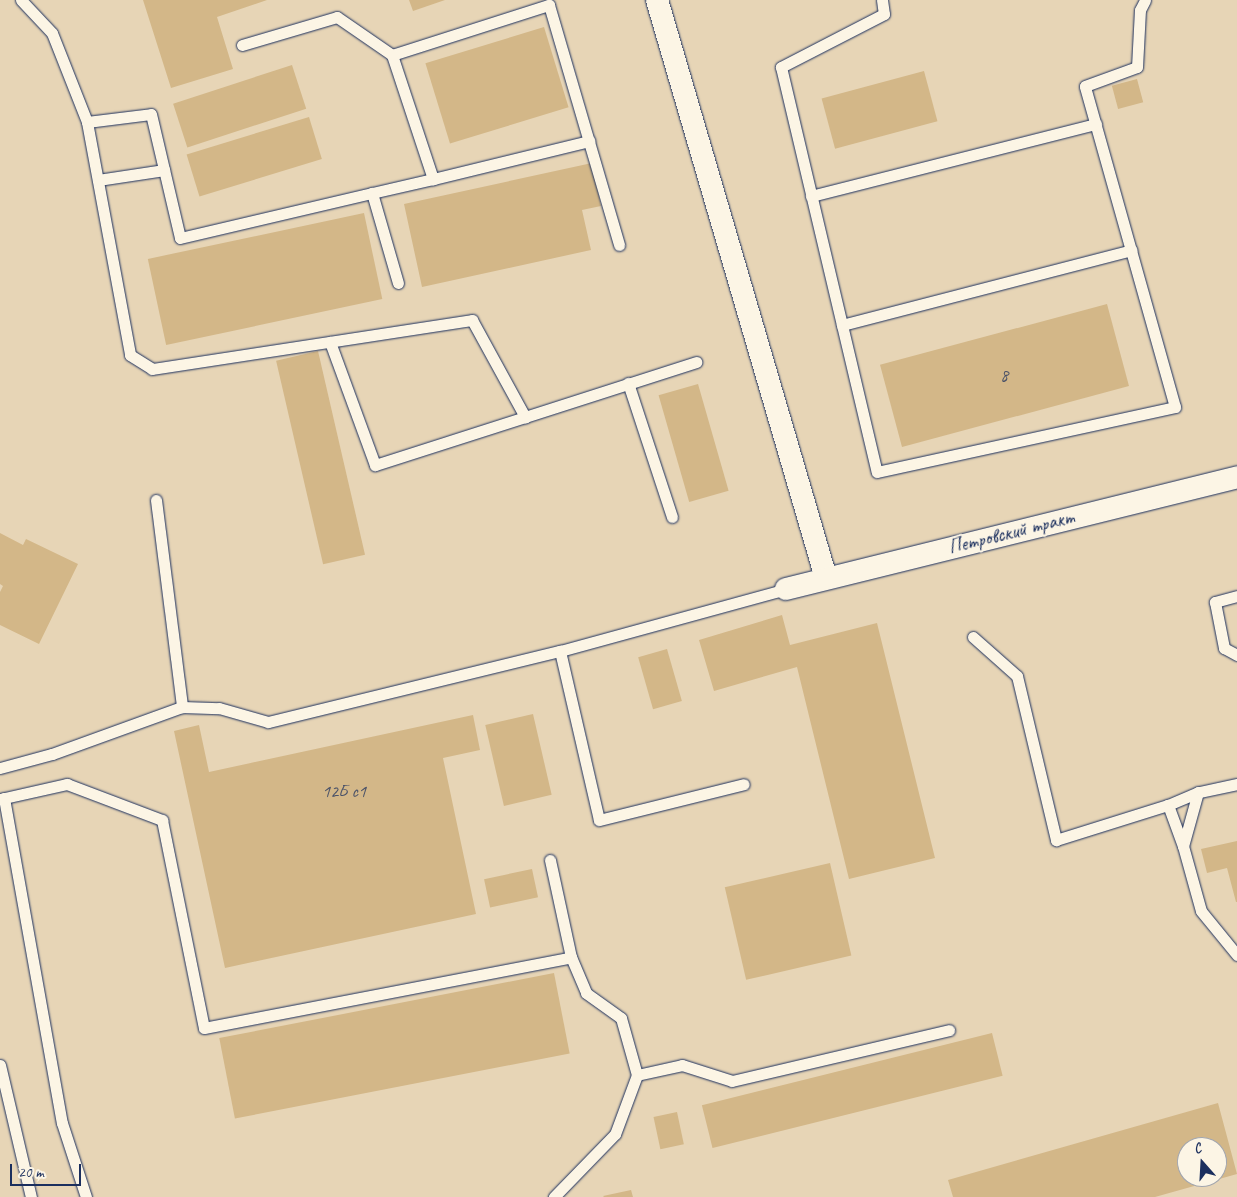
<!DOCTYPE html>
<html>
<head>
<meta charset="utf-8">
<style>
	body { margin:0 }
	#map { position:relative; width:1237px; height:1197px; overflow:hidden; background:#f0e2c9; font-family:Caveat,sans-serif }
	div>[style] { position:absolute }
	.built>* { inset:0; background:#e7d5b6 }
	.building>* { inset:0; background:#d3b788; transform-origin:0 0 }
	.roads { filter:drop-shadow(0 0 1px #1b2f5e) drop-shadow(0 0 1px #1b2f5e) }
	.lane>* { height:11px; margin:-5.5px; padding:0 5.5px; transform-origin:5.5px; border-radius:5.5px; background:#fcf5e5 }
	.street>* { height:22px; margin:-11px; padding:0 11px; transform-origin:11px; border-radius:11px; background:#fcf5e5 }
	span { translate:-50% -50%; white-space:nowrap; text-align:center; line-height:1.15; -webkit-text-stroke:4px #fcf5e5; paint-order:stroke }
	.number-label { font-size:18px; color:#495168 }
	.number-label span { -webkit-text-stroke-width:0 }
	.street-label { font-size:20px; color:#1b2f5e }
	.north { position:absolute; left:1177px; top:1137px; width:50px; height:50px; box-sizing:border-box; background:#fcf5e5; border:1px solid #a2a6af; border-radius:50%; rotate:341deg; font-size:14px; font-weight:700; line-height:20px; text-align:center; color:#1b2f5e }
	.north::after { content:''; display:block; margin:auto; width:18px; height:22px; background:#1b2f5e; clip-path:polygon(50% 0,100% 100%,50% 72%,0 100%) }
	.scale { position:absolute; left:10px; top:1164px; width:71px; height:22px; box-sizing:border-box; border:2px solid #1b2f5e; border-top:0; padding-left:6px; font-size:15px; line-height:18px; white-space:nowrap; color:#1b2f5e; -webkit-text-stroke:4px #fcf5e5; paint-order:stroke }
</style>
</head>
<body>
<div id="map">
	<div class="built">
		<i style="clip-path:polygon(evenodd,0 0,1237px 0,1237px 1197px,0 1197px,0 0,1187px 1147px,1217px 1147px,1217px 1177px,1187px 1177px,1187px 1147px)"></i>
	</div>
	<div class="building">
		<i style="clip-path:polygon(143px 0,267px 0,217px 17px,233px 69px,171px 88px)"></i>
		<i style="clip-path:polygon(409px 0,445px 0,413px 11px)"></i>
		<i style="left:544px;top:27px;width:84px;height:124px;rotate:73deg"></i>
		<i style="left:292px;top:65px;width:46px;height:125px;rotate:72deg"></i>
		<i style="left:924px;top:71px;width:52px;height:106px;rotate:75deg"></i>
		<i style="left:1137px;top:79px;width:24px;height:26px;rotate:75deg"></i>
		<i style="left:309px;top:117px;width:44px;height:128px;rotate:73deg"></i>
		<i style="clip-path:polygon(592px 163px,601px 206px,582px 210px,591px 250px,422px 287px,404px 204px)"></i>
		<i style="left:364px;top:213px;width:88px;height:221px;rotate:78deg"></i>
		<i style="left:1107px;top:304px;width:85px;height:235px;rotate:75deg"></i>
		<i style="left:318px;top:351px;width:209px;height:43px;rotate:77deg"></i>
		<i style="left:698px;top:384px;width:111px;height:41px;rotate:74deg"></i>
		<i style="clip-path:polygon(0 533px,23px 545px,26px 539px,78px 564px,39px 644px,0 625px,0 592px,3px 586px,0 584px)"></i>
		<i style="clip-path:polygon(782px 615px,790px 645px,877px 623px,935px 858px,849px 879px,797px 667px,714px 691px,699px 640px)"></i>
		<i style="left:667px;top:649px;width:54px;height:30px;rotate:74deg"></i>
		<i style="left:533px;top:714px;width:83px;height:49px;rotate:77deg"></i>
		<i style="clip-path:polygon(473px 715px,480px 750px,443px 758px,476px 914px,225px 968px,174px 731px,199px 725px,209px 772px)"></i>
		<i style="clip-path:polygon(1237px 841px,1237px 902px,1236px 902px,1227px 868px,1207px 873px,1201px 849px)"></i>
		<i style="left:830px;top:863px;width:95px;height:108px;rotate:77deg"></i>
		<i style="left:532px;top:869px;width:29px;height:49px;rotate:78deg"></i>
		<i style="left:554px;top:973px;width:82px;height:341px;rotate:79deg"></i>
		<i style="left:992px;top:1033px;width:44px;height:299px;rotate:76deg"></i>
		<i style="clip-path:polygon(evenodd,1218px 1103px,1237px 1174px,1155px 1197px,953px 1197px,948px 1180px,1218px 1103px,1187px 1147px,1217px 1147px,1217px 1177px,1187px 1177px,1187px 1147px)"></i>
		<i style="left:677px;top:1112px;width:33px;height:24px;rotate:78deg"></i>
		<i style="clip-path:polygon(631px 1190px,633px 1197px,604px 1197px,603px 1196px)"></i>
	</div>
	<div class="roads">
		<div class="lane">
			<i style="left:21px;top:0;width:45px;rotate:46.8deg"></i>
			<i style="left:52px;top:33px;width:96px;rotate:68.5deg"></i>
			<i style="left:87px;top:122px;width:237px;rotate:79.5deg"></i>
			<i style="left:130px;top:355px;width:26px;rotate:32deg"></i>
			<i style="left:152px;top:369px;width:324px;rotate:-8.7deg"></i>
			<i style="left:472px;top:320px;width:111px;rotate:61.3deg"></i>
			<i style="left:525px;top:417px;width:180px;rotate:-17.8deg"></i>
			<i style="left:882px;top:0;width:14px;rotate:82deg"></i>
			<i style="left:884px;top:14px;width:116px;rotate:152.8deg"></i>
			<i style="left:781px;top:67px;width:416px;rotate:76.7deg"></i>
			<i style="left:877px;top:472px;width:305px;rotate:-12.3deg"></i>
			<i style="left:1175px;top:407px;width:333px;rotate:-105.7deg"></i>
			<i style="left:1085px;top:86px;width:55px;rotate:-20.1deg"></i>
			<i style="left:1137px;top:67px;width:57px;rotate:-87deg"></i>
			<i style="left:1140px;top:10px;width:11px;rotate:-63deg"></i>
			<i style="left:242px;top:45px;width:99px;rotate:-16.4deg"></i>
			<i style="left:337px;top:17px;width:67px;rotate:34.6deg"></i>
			<i style="left:392px;top:55px;width:165px;rotate:-17.7deg"></i>
			<i style="left:549px;top:5px;width:250px;rotate:73.7deg"></i>
			<i style="left:392px;top:55px;width:131px;rotate:71.7deg"></i>
			<i style="left:433px;top:179px;width:161px;rotate:-13.7deg"></i>
			<i style="left:87px;top:122px;width:64px;rotate:-7.1deg"></i>
			<i style="left:151px;top:114px;width:127px;rotate:76.8deg"></i>
			<i style="left:180px;top:238px;width:197px;rotate:-13.2deg"></i>
			<i style="left:98px;top:180px;width:67px;rotate:-8.6deg"></i>
			<i style="left:811px;top:196px;width:294px;rotate:-14.2deg"></i>
			<i style="left:398px;top:283px;width:94px;rotate:-106.1deg"></i>
			<i style="left:372px;top:193px;width:63px;rotate:-12.9deg"></i>
			<i style="left:842px;top:325px;width:299px;rotate:-14.5deg"></i>
			<i style="left:330px;top:342px;width:131px;rotate:69.9deg"></i>
			<i style="left:375px;top:465px;width:157px;rotate:-17.7deg"></i>
			<i style="left:628px;top:383px;width:141px;rotate:71.8deg"></i>
			<i style="left:156px;top:500px;width:209px;rotate:82.8deg"></i>
			<i style="left:1237px;top:596px;width:23px;rotate:165deg"></i>
			<i style="left:1215px;top:602px;width:47px;rotate:78.9deg"></i>
			<i style="left:1224px;top:648px;width:15px;rotate:28deg"></i>
			<i style="left:973px;top:637px;width:59px;rotate:41.6deg"></i>
			<i style="left:1017px;top:676px;width:169px;rotate:76.6deg"></i>
			<i style="left:1056px;top:840px;width:117px;rotate:-17.4deg"></i>
			<i style="left:560px;top:651px;width:173px;rotate:77deg"></i>
			<i style="left:599px;top:820px;width:149px;rotate:-13.9deg"></i>
			<i style="left:0;top:768px;width:54px;rotate:-15.1deg"></i>
			<i style="left:52px;top:754px;width:138px;rotate:-19.9deg"></i>
			<i style="left:182px;top:707px;width:37px;rotate:2deg"></i>
			<i style="left:219px;top:708px;width:51px;rotate:15.9deg"></i>
			<i style="left:268px;top:722px;width:301px;rotate:-13.7deg"></i>
			<i style="left:560px;top:651px;width:234px;rotate:-15.3deg"></i>
			<i style="left:1237px;top:784px;width:40px;rotate:168deg"></i>
			<i style="left:1198px;top:792px;width:56px;rotate:105.5deg"></i>
			<i style="left:1183px;top:846px;width:67px;rotate:74.5deg"></i>
			<i style="left:1201px;top:911px;width:57px;rotate:50.7deg"></i>
			<i style="left:4px;top:798px;width:330px;rotate:79.9deg"></i>
			<i style="left:62px;top:1123px;width:78px;rotate:72deg"></i>
			<i style="left:0;top:799px;width:69px;rotate:-12.6deg"></i>
			<i style="left:67px;top:784px;width:102px;rotate:20.8deg"></i>
			<i style="left:162px;top:820px;width:212px;rotate:78.6deg"></i>
			<i style="left:204px;top:1028px;width:374px;rotate:-10.9deg"></i>
			<i style="left:571px;top:957px;width:39px;rotate:67deg"></i>
			<i style="left:586px;top:993px;width:43px;rotate:35.5deg"></i>
			<i style="left:621px;top:1018px;width:59px;rotate:74.3deg"></i>
			<i style="left:637px;top:1075px;width:63px;rotate:110.4deg"></i>
			<i style="left:615px;top:1134px;width:88px;rotate:134.1deg"></i>
			<i style="left:1183px;top:846px;width:44px;rotate:-110.1deg"></i>
			<i style="left:1168px;top:805px;width:33px;rotate:-23deg"></i>
			<i style="left:550px;top:860px;width:99px;rotate:77.8deg"></i>
			<i style="left:0;top:1065px;width:136px;rotate:76.8deg"></i>
			<i style="left:637px;top:1075px;width:46px;rotate:-12.5deg"></i>
			<i style="left:682px;top:1065px;width:52px;rotate:17.7deg"></i>
			<i style="left:732px;top:1081px;width:223px;rotate:-13.2deg"></i>
		</div>
		<div class="street">
			<i style="left:657px;top:0;width:602px;rotate:73.7deg"></i>
			<i style="left:786px;top:589px;width:465px;rotate:-13.9deg"></i>
		</div>
	</div>
	<div class="number-label">
		<span style="left:1004px;top:375px">8</span>
		<span style="left:344px;top:791px">12Б с1</span>
	</div>
	<div class="street-label">
		<span style="left:1011px;top:532px;rotate:-14deg">Петровский тракт</span>
	</div>
	<div class="north">С</div>
	<div class="scale">20 m</div>
</div>
</body>
</html>
